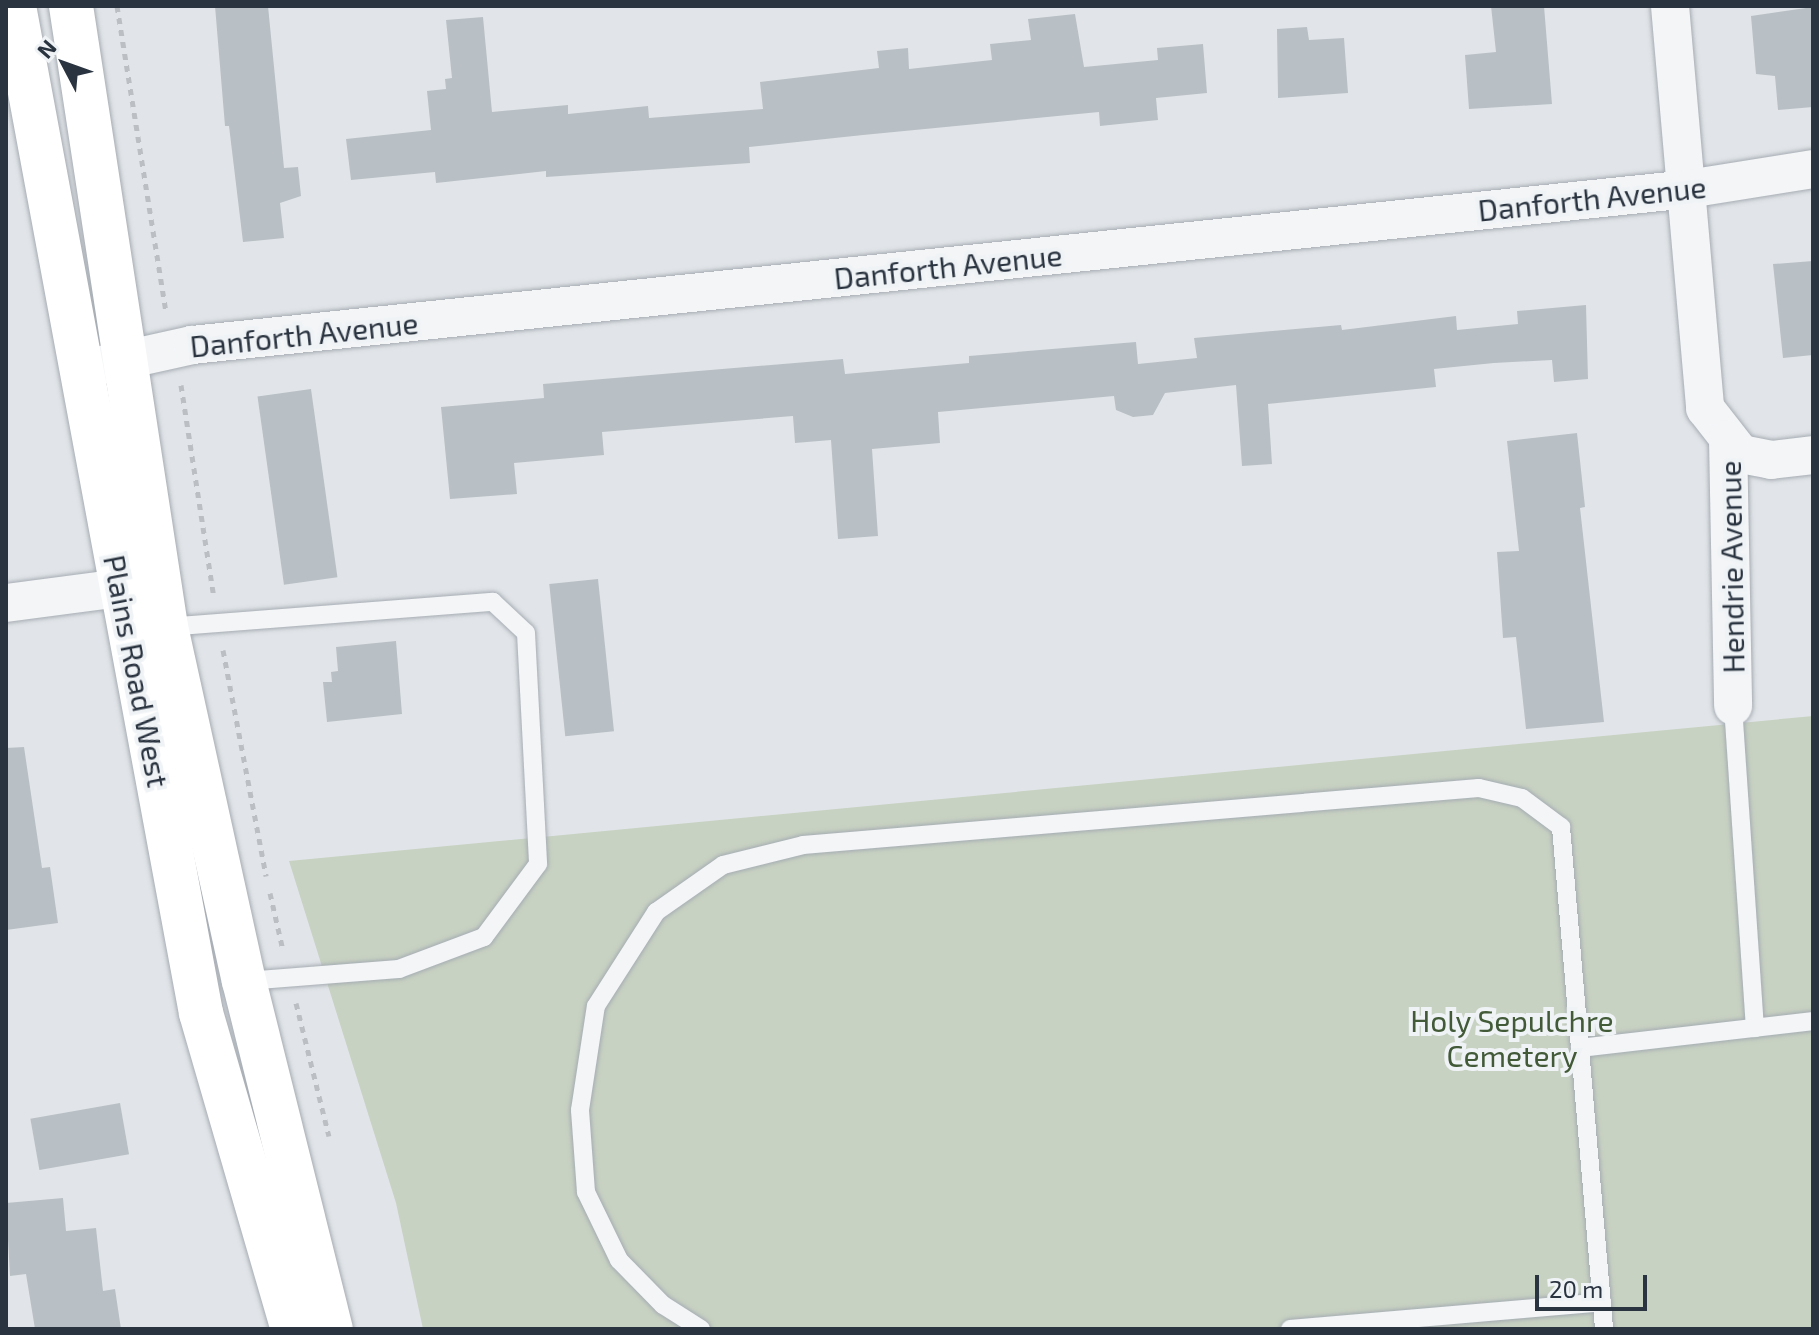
<!DOCTYPE html>
<html>
<head>
<meta charset="utf-8">
<style>
	body { margin:0 }
	#map { position:relative; width:1819px; height:1335px; overflow:hidden; background:#e1e5e9; font-family:"Exo 2",sans-serif }
	div>[style] { position:absolute }
	.green>* { inset:0; background:#c8d2c2 }
	.building>* { inset:0; background:#b8bfc5; transform-origin:0 0 }
	.path>* { height:5px; margin-top:-2.5px; transform-origin:0; background:repeating-linear-gradient(90deg,#bbbfc4 0 6px,transparent 0 12px) }
	.roads { filter:drop-shadow(0 0 2px #a6acb3) drop-shadow(0 0 2px #a6acb3) }
	.lane>* { height:18px; margin:-9px; padding:0 9px; transform-origin:9px; border-radius:9px; background:#f3f5f7 }
	.street>* { height:38px; margin:-19px; padding:0 19px; transform-origin:19px; border-radius:19px; background:#f3f5f7 }
	.primary>* { height:44px; margin:-22px; padding:0 22px; transform-origin:22px; border-radius:22px; background:#fff }
	span { translate:-50% -50%; white-space:nowrap; text-align:center; line-height:1.15; -webkit-text-stroke:8px #f0f3f6; paint-order:stroke }
	.street-label { font-size:30px; color:#2a3440 }
	.park-label { font-size:30px; color:#425a38 }
	.frame { position:absolute; inset:0; border:8px solid #2a3440; pointer-events:none }
	.north { position:absolute; left:24px; top:24px; width:80px; height:80px; -webkit-text-stroke:6px #f0f3f6; paint-order:stroke; rotate:311deg; font-size:22px; font-weight:700; line-height:32px; text-align:center; color:#2a3440 }
	.north::after { content:''; display:block; margin:auto; width:28px; height:36px; background:#2a3440; clip-path:polygon(50% 0,100% 100%,50% 72%,0 100%) }
	.scale { position:absolute; left:1535px; top:1275px; width:112px; height:36px; box-sizing:border-box; border:4px solid #2a3440; border-top:0; padding-left:10px; font-size:24px; line-height:28px; white-space:nowrap; color:#2a3440; -webkit-text-stroke:6px #f0f3f6; paint-order:stroke }
</style>
</head>
<body>
<div id="map">
	<div class="green">
		<i style="clip-path:polygon(1813px 716px,1813px 1329px,423px 1329px,396px 1203px,289px 861px)"></i>
	</div>
	<div class="building">
		<i style="clip-path:polygon(215px 6px,268px 6px,284px 168px,298px 167px,301px 196px,280px 203px,284px 238px,243px 242px,229px 126px,225px 126px)"></i>
		<i style="clip-path:polygon(1491px 6px,1544px 6px,1552px 104px,1469px 109px,1465px 55px,1496px 52px)"></i>
		<i style="clip-path:polygon(1813px 7px,1813px 107px,1778px 110px,1775px 76px,1756px 74px,1751px 16px)"></i>
		<i style="clip-path:polygon(1075px 14px,1084px 67px,1158px 60px,1157px 48px,1203px 44px,1207px 93px,1156px 98px,1158px 120px,1100px 126px,1099px 112px,863px 135px,749px 147px,750px 163px,546px 177px,546px 171px,436px 183px,435px 172px,351px 180px,346px 139px,431px 130px,427px 91px,446px 89px,445px 79px,452px 78px,446px 20px,483px 17px,492px 112px,568px 105px,568px 114px,648px 106px,649px 118px,763px 109px,760px 82px,879px 68px,877px 51px,908px 48px,909px 69px,992px 60px,990px 44px,1031px 40px,1028px 19px)"></i>
		<i style="clip-path:polygon(1307px 27px,1309px 40px,1344px 38px,1348px 93px,1278px 98px,1277px 29px)"></i>
		<i style="clip-path:polygon(1813px 261px,1813px 355px,1783px 358px,1773px 264px)"></i>
		<i style="clip-path:polygon(1586px 305px,1588px 379px,1554px 382px,1552px 360px,1494px 363px,1434px 369px,1436px 387px,1268px 404px,1272px 464px,1242px 466px,1236px 385px,1165px 393px,1153px 415px,1133px 417px,1116px 410px,1114px 396px,938px 412px,940px 443px,872px 449px,878px 536px,838px 539px,831px 440px,795px 443px,793px 416px,602px 432px,604px 455px,514px 463px,517px 494px,450px 499px,441px 407px,544px 398px,543px 384px,843px 359px,845px 374px,969px 363px,969px 356px,1136px 342px,1138px 364px,1197px 358px,1194px 338px,1341px 325px,1342px 330px,1456px 316px,1457px 330px,1518px 324px,1517px 311px)"></i>
		<i style="left:311px;top:389px;width:190px;height:54px;rotate:82deg"></i>
		<i style="clip-path:polygon(1577px 433px,1585px 507px,1580px 508px,1604px 722px,1526px 729px,1516px 637px,1503px 638px,1497px 552px,1519px 551px,1507px 441px)"></i>
		<i style="left:598px;top:579px;width:153px;height:49px;rotate:84deg"></i>
		<i style="clip-path:polygon(396px 641px,402px 714px,327px 722px,323px 682px,332px 682px,331px 672px,338px 671px,336px 647px)"></i>
		<i style="clip-path:polygon(24px 747px,42px 868px,50px 867px,58px 923px,6px 930px,6px 748px)"></i>
		<i style="left:120px;top:1103px;width:52px;height:91px;rotate:80deg"></i>
		<i style="clip-path:polygon(63px 1198px,66px 1231px,96px 1228px,103px 1291px,115px 1289px,121px 1329px,35px 1329px,26px 1274px,10px 1276px,6px 1203px)"></i>
	</div>
	<div class="path">
		<i style="left:117px;top:6px;width:311px;rotate:80.9deg"></i>
		<i style="left:181px;top:385px;width:215px;rotate:81.2deg"></i>
		<i style="left:223px;top:650px;width:230px;rotate:79.2deg"></i>
		<i style="left:270px;top:893px;width:58px;rotate:77.2deg"></i>
		<i style="left:296px;top:1003px;width:137px;rotate:76.1deg"></i>
	</div>
	<div class="roads">
		<div class="lane">
			<i style="left:166px;top:627px;width:328px;rotate:-4.4deg"></i>
			<i style="left:493px;top:602px;width:45px;rotate:43.2deg"></i>
			<i style="left:526px;top:633px;width:231px;rotate:87deg"></i>
			<i style="left:538px;top:864px;width:91px;rotate:126.5deg"></i>
			<i style="left:484px;top:937px;width:91px;rotate:159.4deg"></i>
			<i style="left:399px;top:969px;width:154px;rotate:175.5deg"></i>
			<i style="left:1733px;top:706px;width:323px;rotate:86.1deg"></i>
			<i style="left:1580px;top:1048px;width:235px;rotate:-6.6deg"></i>
			<i style="left:701px;top:1329px;width:45px;rotate:-147.7deg"></i>
			<i style="left:663px;top:1305px;width:63px;rotate:-134.4deg"></i>
			<i style="left:619px;top:1260px;width:76px;rotate:-115.9deg"></i>
			<i style="left:586px;top:1192px;width:82px;rotate:-94.2deg"></i>
			<i style="left:580px;top:1110px;width:105px;rotate:-81.3deg"></i>
			<i style="left:596px;top:1006px;width:112px;rotate:-57.4deg"></i>
			<i style="left:656px;top:912px;width:82px;rotate:-35deg"></i>
			<i style="left:723px;top:865px;width:82px;rotate:-14deg"></i>
			<i style="left:803px;top:845px;width:678px;rotate:-4.82deg"></i>
			<i style="left:1479px;top:788px;width:44px;rotate:13.1deg"></i>
			<i style="left:1522px;top:798px;width:49px;rotate:36.6deg"></i>
			<i style="left:1561px;top:827px;width:504px;rotate:85.1deg"></i>
			<i style="left:1290px;top:1329px;width:313px;rotate:-4.9deg"></i>
		</div>
		<div class="street">
			<i style="left:1670px;top:6px;width:404px;rotate:85deg"></i>
			<i style="left:1705px;top:408px;width:58px;rotate:52deg"></i>
			<i style="left:1741px;top:454px;width:31px;rotate:11deg"></i>
			<i style="left:1771px;top:460px;width:42px;rotate:-6.8deg"></i>
			<i style="left:84px;top:369px;width:111px;rotate:-12.5deg"></i>
			<i style="left:192px;top:345px;width:1504px;rotate:-5.95deg"></i>
			<i style="left:1688px;top:189px;width:127px;rotate:-9.1deg"></i>
			<i style="left:1728px;top:439px;width:267px;rotate:88.9deg"></i>
			<i style="left:6px;top:603px;width:115px;rotate:-7.5deg"></i>
		</div>
		<div class="primary">
			<i style="left:14px;top:6px;width:1024px;rotate:79.48deg"></i>
			<i style="left:201px;top:1013px;width:329px;rotate:73.8deg"></i>
			<i style="left:71px;top:6px;width:628px;rotate:81.3deg"></i>
			<i style="left:166px;top:627px;width:362px;rotate:77.6deg"></i>
			<i style="left:244px;top:981px;width:359px;rotate:76deg"></i>
		</div>
	</div>
	<div class="street-label">
		<span style="left:1592px;top:198px;rotate:-6deg">Danforth Avenue</span>
		<span style="left:948px;top:266px;rotate:-6deg">Danforth Avenue</span>
		<span style="left:304px;top:334px;rotate:-6deg">Danforth Avenue</span>
		<span style="left:1731px;top:567px;rotate:-91deg">Hendrie Avenue</span>
		<span style="left:137px;top:671px;rotate:79deg">Plains Road West</span>
	</div>
	<div class="park-label">
		<span style="left:1512px;top:1037px">Holy Sepulchre<br>Cemetery</span>
	</div>
	<div class="frame"></div>
	<div class="north">N</div>
	<div class="scale">20 m</div>
</div>
</body>
</html>
